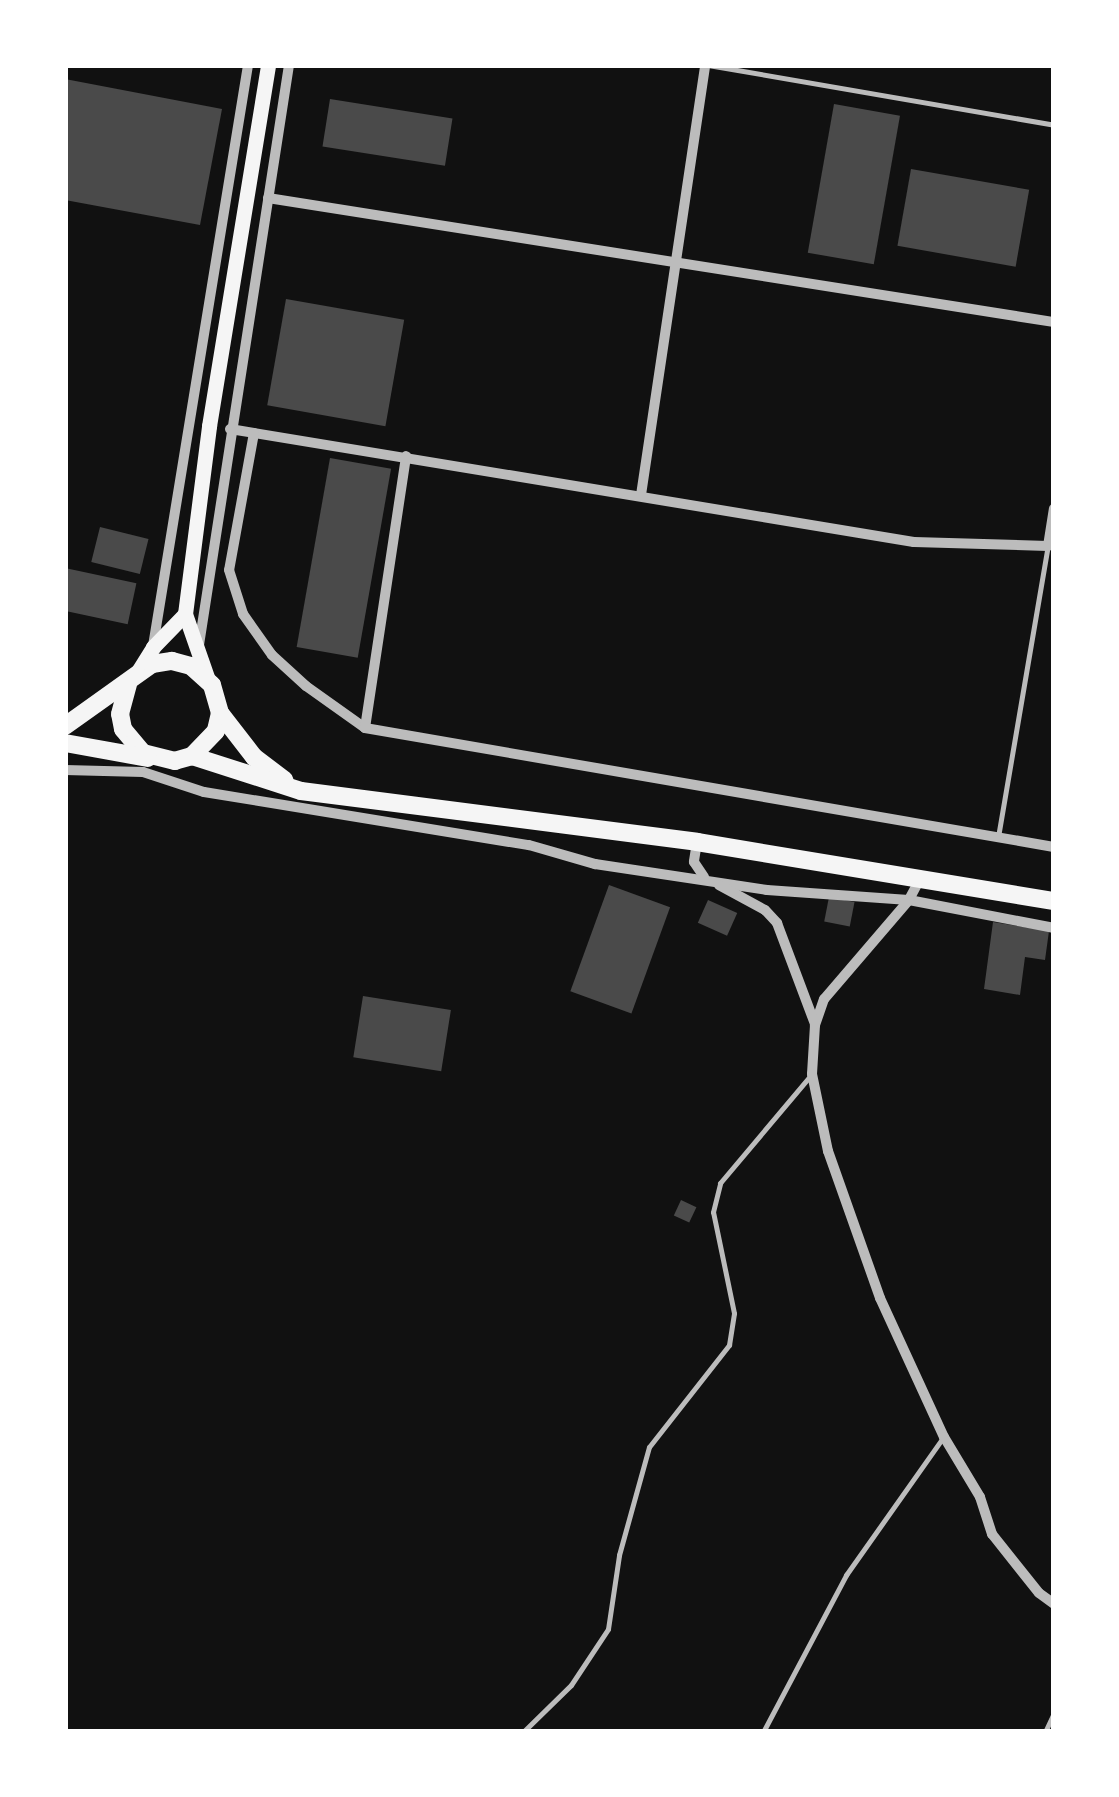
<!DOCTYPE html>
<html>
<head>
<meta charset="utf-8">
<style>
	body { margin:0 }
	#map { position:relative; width:1119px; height:1797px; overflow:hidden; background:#111; font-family:"Fira Sans Condensed",sans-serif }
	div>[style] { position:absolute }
	.building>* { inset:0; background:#4a4a4a; transform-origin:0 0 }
	.service>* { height:5px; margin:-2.5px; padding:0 2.5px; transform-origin:2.5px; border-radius:2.5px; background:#bcbcbc }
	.minor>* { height:10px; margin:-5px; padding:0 5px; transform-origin:5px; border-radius:5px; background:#bcbcbc }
	.secondary>* { height:15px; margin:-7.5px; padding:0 7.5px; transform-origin:7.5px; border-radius:7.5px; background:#f5f5f5 }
	.primary>* { height:18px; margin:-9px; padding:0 9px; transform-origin:9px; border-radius:9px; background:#f5f5f5 }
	span { translate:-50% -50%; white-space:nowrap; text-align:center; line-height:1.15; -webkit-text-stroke:10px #fff; paint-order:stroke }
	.frame { position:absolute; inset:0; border:68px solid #fff; pointer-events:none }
</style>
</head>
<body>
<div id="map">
	<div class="building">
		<i style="clip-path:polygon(65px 79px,222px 109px,200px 225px,65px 200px)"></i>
		<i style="left:330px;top:99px;width:124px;height:48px;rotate:9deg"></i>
		<i style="left:834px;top:104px;width:67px;height:151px;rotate:10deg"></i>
		<i style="left:911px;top:169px;width:120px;height:78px;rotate:10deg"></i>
		<i style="left:286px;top:299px;width:120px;height:108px;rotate:10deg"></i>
		<i style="left:330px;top:458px;width:62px;height:192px;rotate:10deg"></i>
		<i style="left:100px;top:527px;width:50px;height:36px;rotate:14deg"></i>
		<i style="left:65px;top:568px;width:73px;height:42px;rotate:12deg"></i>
		<i style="left:609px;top:885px;width:65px;height:113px;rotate:20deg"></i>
		<i style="left:829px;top:897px;width:26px;height:25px;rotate:11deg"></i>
		<i style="left:708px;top:900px;width:32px;height:25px;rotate:24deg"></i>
		<i style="clip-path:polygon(993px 922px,1049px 931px,1045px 960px,1025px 957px,1020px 995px,984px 989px)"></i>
		<i style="left:363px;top:996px;width:89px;height:62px;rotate:9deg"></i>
		<i style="left:681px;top:1200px;width:17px;height:17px;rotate:25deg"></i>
	</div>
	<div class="service">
		<i style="left:708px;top:65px;width:351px;rotate:9.8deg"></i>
		<i style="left:998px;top:837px;width:295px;rotate:-80.3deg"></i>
		<i style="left:1048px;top:546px;width:6px;rotate:18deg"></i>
		<i style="left:523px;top:1732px;width:67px;rotate:-44.4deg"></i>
		<i style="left:571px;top:1685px;width:67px;rotate:-56.5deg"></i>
		<i style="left:608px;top:1629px;width:75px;rotate:-81.5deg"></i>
		<i style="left:619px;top:1555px;width:112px;rotate:-74.5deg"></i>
		<i style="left:649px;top:1447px;width:130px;rotate:-51.9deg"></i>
		<i style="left:729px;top:1345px;width:32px;rotate:-81deg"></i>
		<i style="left:734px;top:1313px;width:103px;rotate:-101.7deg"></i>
		<i style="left:713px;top:1212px;width:30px;rotate:-76deg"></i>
		<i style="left:720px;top:1183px;width:140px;rotate:-49.9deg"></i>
		<i style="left:763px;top:1732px;width:178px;rotate:-62.1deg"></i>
		<i style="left:846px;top:1575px;width:166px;rotate:-54.8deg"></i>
		<i style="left:1045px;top:1732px;width:21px;rotate:-65deg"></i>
	</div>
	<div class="minor">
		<i style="left:268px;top:198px;width:796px;rotate:8.97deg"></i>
		<i style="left:230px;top:429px;width:693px;rotate:9.38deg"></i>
		<i style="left:914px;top:542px;width:134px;rotate:1.7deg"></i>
		<i style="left:1048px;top:546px;width:38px;rotate:-81deg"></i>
		<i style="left:254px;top:433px;width:139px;rotate:100.3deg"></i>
		<i style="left:229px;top:570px;width:46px;rotate:72.3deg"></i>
		<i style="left:243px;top:614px;width:50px;rotate:54.7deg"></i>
		<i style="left:272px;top:655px;width:46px;rotate:42.4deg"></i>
		<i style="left:306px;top:686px;width:72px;rotate:35.4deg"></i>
		<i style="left:365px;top:728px;width:699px;rotate:9.8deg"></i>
		<i style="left:641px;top:495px;width:435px;rotate:-81.5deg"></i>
		<i style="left:199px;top:645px;width:587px;rotate:-81.18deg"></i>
		<i style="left:153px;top:646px;width:589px;rotate:-80.71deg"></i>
		<i style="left:365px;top:728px;width:275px;rotate:-81.4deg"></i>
		<i style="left:65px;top:770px;width:78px;rotate:1.5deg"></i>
		<i style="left:143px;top:772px;width:64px;rotate:18.2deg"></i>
		<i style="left:204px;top:792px;width:329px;rotate:9.3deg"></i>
		<i style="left:529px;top:845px;width:69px;rotate:16.1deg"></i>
		<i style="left:595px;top:864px;width:174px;rotate:8.6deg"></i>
		<i style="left:767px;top:890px;width:142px;rotate:4deg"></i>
		<i style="left:909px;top:900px;width:148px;rotate:10.9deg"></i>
		<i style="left:697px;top:842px;width:20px;rotate:99deg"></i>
		<i style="left:694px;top:862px;width:18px;rotate:56deg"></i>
		<i style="left:920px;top:879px;width:24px;rotate:118deg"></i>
		<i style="left:909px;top:900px;width:130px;rotate:130.6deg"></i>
		<i style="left:824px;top:999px;width:28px;rotate:109deg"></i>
		<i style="left:815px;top:1025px;width:49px;rotate:93.5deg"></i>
		<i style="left:812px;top:1074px;width:79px;rotate:78.3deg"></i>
		<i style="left:828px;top:1151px;width:156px;rotate:70.5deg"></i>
		<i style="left:880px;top:1298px;width:153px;rotate:65.3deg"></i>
		<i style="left:944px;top:1437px;width:70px;rotate:59deg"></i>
		<i style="left:980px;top:1497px;width:39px;rotate:72deg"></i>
		<i style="left:992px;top:1534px;width:75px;rotate:51.5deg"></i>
		<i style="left:1039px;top:1593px;width:19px;rotate:36deg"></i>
		<i style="left:719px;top:885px;width:52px;rotate:28.5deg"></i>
		<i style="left:765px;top:910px;width:18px;rotate:47deg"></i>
		<i style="left:777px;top:923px;width:108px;rotate:69.4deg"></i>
	</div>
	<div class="secondary">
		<i style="left:137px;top:673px;width:31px;rotate:-58deg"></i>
		<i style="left:153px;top:647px;width:46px;rotate:-45.9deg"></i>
		<i style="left:207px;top:677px;width:67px;rotate:-109.2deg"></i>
		<i style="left:185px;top:614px;width:190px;rotate:-82.7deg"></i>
		<i style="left:209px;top:426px;width:366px;rotate:-80.7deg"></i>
	</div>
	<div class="primary">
		<i style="left:220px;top:713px;width:56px;rotate:52.3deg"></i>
		<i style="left:254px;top:757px;width:38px;rotate:37deg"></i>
		<i style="left:65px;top:726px;width:107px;rotate:-35.5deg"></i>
		<i style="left:152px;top:664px;width:20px;rotate:-9deg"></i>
		<i style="left:172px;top:661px;width:20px;rotate:15deg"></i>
		<i style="left:191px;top:666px;width:28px;rotate:42deg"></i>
		<i style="left:212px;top:685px;width:29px;rotate:74deg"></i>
		<i style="left:220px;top:713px;width:18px;rotate:103deg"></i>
		<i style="left:216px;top:731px;width:35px;rotate:134deg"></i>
		<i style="left:192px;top:756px;width:18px;rotate:164deg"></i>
		<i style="left:175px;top:761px;width:33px;rotate:-166deg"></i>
		<i style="left:143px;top:753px;width:31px;rotate:-130deg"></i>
		<i style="left:123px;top:729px;width:15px;rotate:-101deg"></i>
		<i style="left:120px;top:714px;width:31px;rotate:-75deg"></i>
		<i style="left:65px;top:743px;width:84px;rotate:10.2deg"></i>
		<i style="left:192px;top:756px;width:114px;rotate:17.8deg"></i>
		<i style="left:301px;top:791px;width:399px;rotate:7.3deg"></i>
		<i style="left:697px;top:842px;width:362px;rotate:9.4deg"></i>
	</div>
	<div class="frame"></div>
</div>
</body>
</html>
